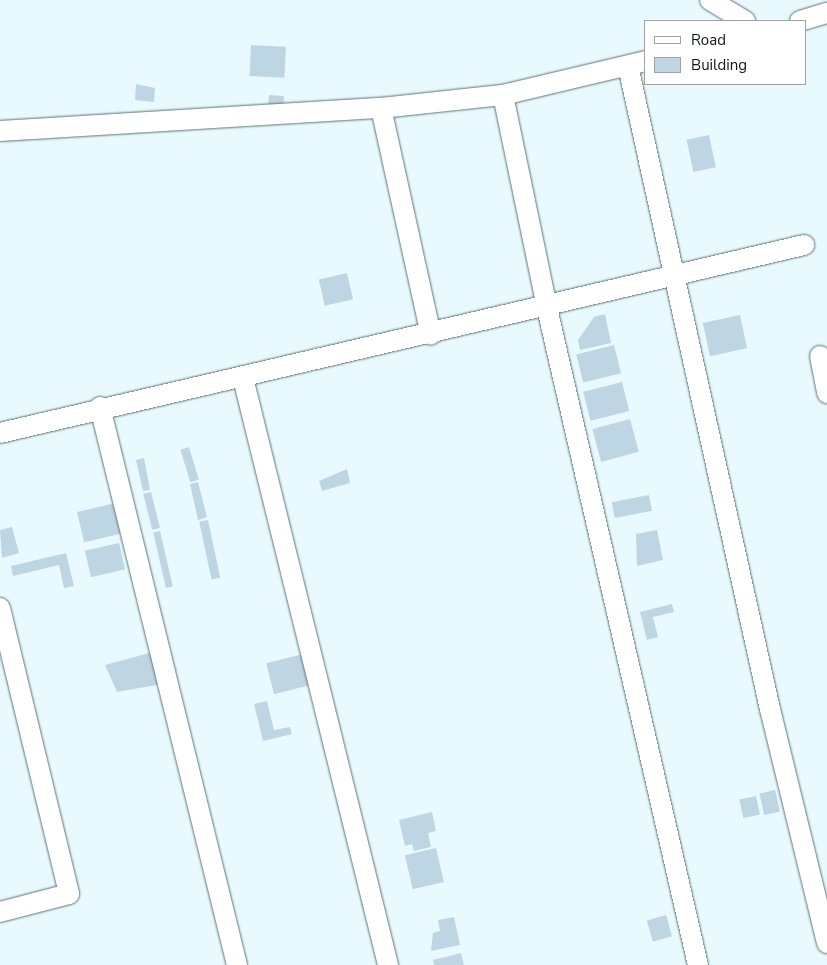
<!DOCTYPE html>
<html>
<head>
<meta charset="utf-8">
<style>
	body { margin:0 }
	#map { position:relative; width:827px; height:965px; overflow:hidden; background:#e8fafe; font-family:"Nunito Sans",sans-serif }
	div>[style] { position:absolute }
	.building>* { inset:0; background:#bed6e4; transform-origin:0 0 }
	.roads { filter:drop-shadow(0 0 1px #5a747a) drop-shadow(0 0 1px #5a747a) }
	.minor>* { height:20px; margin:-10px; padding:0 10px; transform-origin:10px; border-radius:10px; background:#fff }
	span { translate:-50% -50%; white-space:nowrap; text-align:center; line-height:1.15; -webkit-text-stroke:4.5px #fff; paint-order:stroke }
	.legend { position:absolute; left:644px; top:20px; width:162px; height:65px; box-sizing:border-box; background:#fff; border:1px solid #9ea2a3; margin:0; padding:6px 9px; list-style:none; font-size:15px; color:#0c1719 }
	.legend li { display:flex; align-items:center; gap:10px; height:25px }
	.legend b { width:25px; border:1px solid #9ea2a3 }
</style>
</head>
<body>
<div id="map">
	<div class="building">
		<i style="left:251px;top:45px;width:35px;height:31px;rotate:3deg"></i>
		<i style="clip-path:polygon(136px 84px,155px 88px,154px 102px,135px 100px)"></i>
		<i style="left:269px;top:95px;width:15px;height:13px;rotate:4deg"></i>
		<i style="left:709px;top:135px;width:33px;height:23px;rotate:78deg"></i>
		<i style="left:347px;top:273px;width:27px;height:29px;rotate:77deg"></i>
		<i style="clip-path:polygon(605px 314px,611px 343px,580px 350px,578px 340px,594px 317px)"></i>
		<i style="left:740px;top:315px;width:34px;height:38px;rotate:78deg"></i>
		<i style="left:614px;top:345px;width:29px;height:39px;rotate:76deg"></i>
		<i style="left:622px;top:382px;width:30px;height:40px;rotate:76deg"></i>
		<i style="left:630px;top:419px;width:34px;height:39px;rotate:75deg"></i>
		<i style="left:189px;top:447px;width:34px;height:9px;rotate:73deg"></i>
		<i style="clip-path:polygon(144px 458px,150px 490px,143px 491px,136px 460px)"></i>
		<i style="clip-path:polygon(347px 469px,350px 483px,322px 491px,319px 481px)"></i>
		<i style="clip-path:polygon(198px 482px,207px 517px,198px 520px,190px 484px)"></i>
		<i style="left:151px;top:492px;width:37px;height:8px;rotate:76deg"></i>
		<i style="left:649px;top:495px;width:16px;height:38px;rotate:79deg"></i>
		<i style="left:116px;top:503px;width:31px;height:40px;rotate:77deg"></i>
		<i style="left:208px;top:520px;width:59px;height:9px;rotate:78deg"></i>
		<i style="clip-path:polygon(12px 527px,19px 553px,2px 558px,0 530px)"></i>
		<i style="clip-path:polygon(657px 530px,663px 560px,637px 566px,636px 534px)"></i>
		<i style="left:160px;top:531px;width:57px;height:7px;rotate:77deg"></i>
		<i style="left:119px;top:543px;width:27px;height:35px;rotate:77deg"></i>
		<i style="clip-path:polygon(66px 553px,74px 586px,64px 588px,59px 565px,13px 576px,11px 566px)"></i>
		<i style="clip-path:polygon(672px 604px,674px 612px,653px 617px,658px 637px,647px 640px,640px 612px)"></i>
		<i style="clip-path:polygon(153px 652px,162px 684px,117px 692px,105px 665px)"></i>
		<i style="left:307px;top:653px;width:32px;height:42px;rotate:76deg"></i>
		<i style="clip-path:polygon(267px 701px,274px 730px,290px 727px,292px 734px,263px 741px,254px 704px)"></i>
		<i style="left:775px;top:790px;width:22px;height:16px;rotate:77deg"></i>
		<i style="left:756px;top:796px;width:19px;height:17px;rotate:78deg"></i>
		<i style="clip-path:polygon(432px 812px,436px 831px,428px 833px,431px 847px,414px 851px,412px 844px,405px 846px,399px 820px)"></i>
		<i style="left:436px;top:848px;width:35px;height:32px;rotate:77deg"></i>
		<i style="left:666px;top:915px;width:22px;height:20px;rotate:74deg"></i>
		<i style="clip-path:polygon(454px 917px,460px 945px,431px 951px,433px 933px,440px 931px,438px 920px)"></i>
		<i style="clip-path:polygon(461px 953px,464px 965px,434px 965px,433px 960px)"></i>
	</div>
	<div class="roads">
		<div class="minor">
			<i style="left:710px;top:0;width:41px;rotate:31deg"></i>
			<i style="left:800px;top:21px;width:28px;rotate:-17deg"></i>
			<i style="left:628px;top:66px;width:658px;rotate:77.55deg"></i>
			<i style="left:770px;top:709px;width:241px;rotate:76.3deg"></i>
			<i style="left:503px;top:95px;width:217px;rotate:78.3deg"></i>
			<i style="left:547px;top:308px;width:674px;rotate:77.06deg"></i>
			<i style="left:381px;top:108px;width:232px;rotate:77.6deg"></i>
			<i style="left:0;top:131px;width:382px;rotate:-3.5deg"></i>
			<i style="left:381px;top:108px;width:123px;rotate:-6.1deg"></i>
			<i style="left:503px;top:95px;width:147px;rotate:-13.4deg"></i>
			<i style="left:820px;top:356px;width:38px;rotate:79deg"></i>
			<i style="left:243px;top:378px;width:605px;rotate:76.12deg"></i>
			<i style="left:100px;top:407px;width:575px;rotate:76.21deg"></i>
			<i style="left:0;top:433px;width:826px;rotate:-13.16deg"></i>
			<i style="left:0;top:608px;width:294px;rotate:76.4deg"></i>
			<i style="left:69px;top:894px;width:71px;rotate:165.4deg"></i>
		</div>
	</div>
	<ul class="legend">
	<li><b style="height:6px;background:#fff"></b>Road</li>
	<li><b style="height:14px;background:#bed6e4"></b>Building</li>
	</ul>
</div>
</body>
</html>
